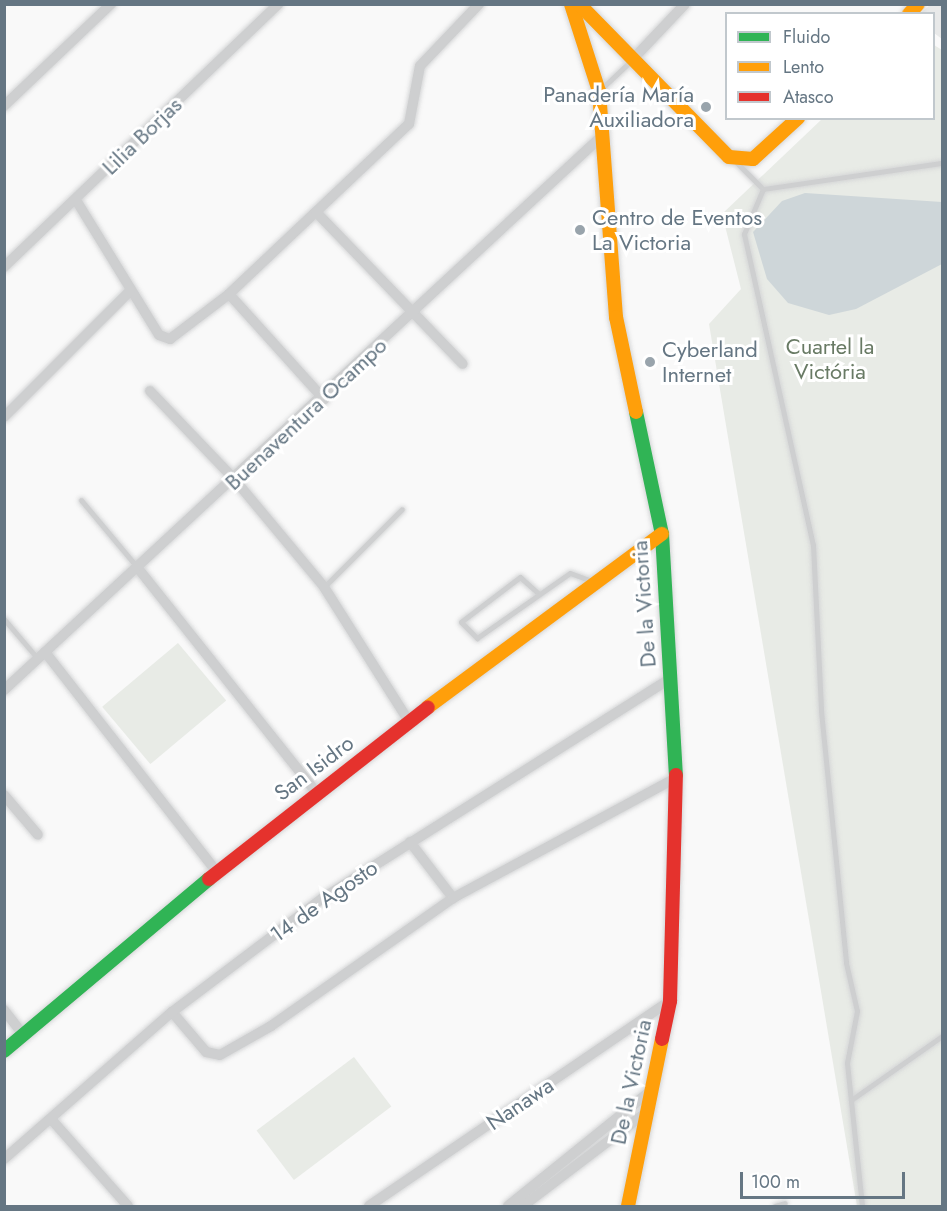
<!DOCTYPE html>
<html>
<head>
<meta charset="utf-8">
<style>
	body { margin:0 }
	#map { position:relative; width:947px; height:1211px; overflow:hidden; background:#f9f9f9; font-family:Jost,sans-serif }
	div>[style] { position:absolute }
	.built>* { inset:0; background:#e8e9e9 }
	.green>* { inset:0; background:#e8ebe6; transform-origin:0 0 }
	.water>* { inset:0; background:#ced6d9 }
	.roads { filter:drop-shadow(0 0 2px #d5d6d7) drop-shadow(0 0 2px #d5d6d7) }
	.lane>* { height:5px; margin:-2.5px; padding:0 2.5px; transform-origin:2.5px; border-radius:2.5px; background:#cecfd0 }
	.street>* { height:10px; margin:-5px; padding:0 5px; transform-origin:5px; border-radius:5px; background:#cecfd0 }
	.fast>* { height:14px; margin:-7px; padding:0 7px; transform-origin:7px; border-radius:7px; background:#30b455 }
	.slow>* { height:14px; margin:-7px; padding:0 7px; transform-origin:7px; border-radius:7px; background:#ff9f0a }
	.jam>* { height:14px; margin:-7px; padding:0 7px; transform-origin:7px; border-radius:7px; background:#e5322d }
	.dots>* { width:16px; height:16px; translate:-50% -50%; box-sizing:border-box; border:3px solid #fff; border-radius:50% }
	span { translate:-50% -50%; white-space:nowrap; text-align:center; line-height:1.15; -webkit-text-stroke:6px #fff; paint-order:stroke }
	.poi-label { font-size:22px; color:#657683 }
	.right { translate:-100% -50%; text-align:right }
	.left { translate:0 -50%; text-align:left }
	.street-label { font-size:22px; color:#657683 }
	.park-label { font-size:22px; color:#687a64 }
	.frame { position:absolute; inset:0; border:6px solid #657683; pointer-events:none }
	.legend { position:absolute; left:725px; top:12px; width:210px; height:108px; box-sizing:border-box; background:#fff; border:2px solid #c1c8cd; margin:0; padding:8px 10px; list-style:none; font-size:18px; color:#657683 }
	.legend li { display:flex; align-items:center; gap:12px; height:30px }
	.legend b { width:30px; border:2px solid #c1c8cd }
	.scale { position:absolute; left:740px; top:1172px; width:165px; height:27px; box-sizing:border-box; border:3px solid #657683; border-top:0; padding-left:8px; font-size:18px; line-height:21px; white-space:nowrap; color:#657683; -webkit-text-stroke:4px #fff; paint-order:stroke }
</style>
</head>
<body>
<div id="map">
	<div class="built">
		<i style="clip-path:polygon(930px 5px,942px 5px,942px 39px,934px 33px,934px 14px,921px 13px)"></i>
	</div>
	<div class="green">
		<i style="clip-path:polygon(934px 45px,942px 50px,942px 1206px,857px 1206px,709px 324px,741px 289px,722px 214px,822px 119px,934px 118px)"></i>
		<i style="left:178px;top:643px;width:75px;height:99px;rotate:50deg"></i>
		<i style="left:354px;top:1057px;width:62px;height:122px;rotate:53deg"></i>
	</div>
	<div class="water">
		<i style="clip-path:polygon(805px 193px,942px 202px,942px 264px,856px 309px,829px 315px,788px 303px,767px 279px,753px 232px,782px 201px)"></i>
	</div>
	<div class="roads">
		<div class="lane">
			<i style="left:600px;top:90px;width:45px;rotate:-43.2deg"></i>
			<i style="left:734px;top:160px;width:41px;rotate:45deg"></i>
			<i style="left:763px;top:189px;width:49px;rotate:112.9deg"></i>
			<i style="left:744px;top:234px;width:319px;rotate:77.5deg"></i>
			<i style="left:813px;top:545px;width:166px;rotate:87.2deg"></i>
			<i style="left:821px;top:711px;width:253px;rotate:84.3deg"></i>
			<i style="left:846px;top:963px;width:49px;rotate:77.1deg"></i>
			<i style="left:857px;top:1011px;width:53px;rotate:100.9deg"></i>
			<i style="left:847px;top:1063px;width:144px;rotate:84deg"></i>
			<i style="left:763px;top:189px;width:181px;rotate:-8.3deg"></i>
			<i style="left:81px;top:500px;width:87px;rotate:50.1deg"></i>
			<i style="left:324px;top:587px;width:110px;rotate:-45deg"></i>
			<i style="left:539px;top:594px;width:25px;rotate:-138deg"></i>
			<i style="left:520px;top:577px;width:74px;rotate:142.7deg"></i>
			<i style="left:461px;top:622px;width:23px;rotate:45deg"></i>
			<i style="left:477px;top:638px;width:113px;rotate:-35deg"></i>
			<i style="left:570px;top:573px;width:27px;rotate:20deg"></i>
			<i style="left:4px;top:619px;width:52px;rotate:49.6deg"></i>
			<i style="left:851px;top:1100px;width:111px;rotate:-35.1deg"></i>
			<i style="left:775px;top:1206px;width:10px;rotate:-17deg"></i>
		</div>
		<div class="street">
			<i style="left:634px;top:58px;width:74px;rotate:-46.6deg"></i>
			<i style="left:4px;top:106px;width:148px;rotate:-43.6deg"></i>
			<i style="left:76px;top:200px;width:158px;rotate:58.4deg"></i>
			<i style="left:159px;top:335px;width:12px;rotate:20deg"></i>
			<i style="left:170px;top:339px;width:74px;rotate:-37.3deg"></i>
			<i style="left:229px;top:294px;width:248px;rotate:-43.4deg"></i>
			<i style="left:409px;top:124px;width:59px;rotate:-79.3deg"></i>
			<i style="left:420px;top:66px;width:86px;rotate:-46.4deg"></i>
			<i style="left:316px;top:212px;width:211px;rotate:46deg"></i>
			<i style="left:4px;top:267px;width:380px;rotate:-43.8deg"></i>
			<i style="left:229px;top:294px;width:142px;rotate:47.9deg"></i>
			<i style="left:150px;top:391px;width:123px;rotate:46.3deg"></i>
			<i style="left:235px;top:480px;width:139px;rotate:50.2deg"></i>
			<i style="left:324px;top:587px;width:161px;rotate:57.7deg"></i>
			<i style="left:4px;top:417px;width:178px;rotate:-45deg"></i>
			<i style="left:137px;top:567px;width:286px;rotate:51.5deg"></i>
			<i style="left:45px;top:652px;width:279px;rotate:52deg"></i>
			<i style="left:4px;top:690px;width:818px;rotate:-42.82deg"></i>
			<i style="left:4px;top:795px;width:52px;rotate:49.6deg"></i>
			<i style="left:410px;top:842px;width:71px;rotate:52.5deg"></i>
			<i style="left:4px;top:1010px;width:33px;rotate:52deg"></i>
			<i style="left:172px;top:1012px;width:52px;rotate:49.6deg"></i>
			<i style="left:206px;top:1052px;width:14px;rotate:12deg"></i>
			<i style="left:220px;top:1055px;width:59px;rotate:-29.6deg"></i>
			<i style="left:271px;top:1026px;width:223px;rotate:-35.1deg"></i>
			<i style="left:453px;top:898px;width:253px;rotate:-28.3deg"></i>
			<i style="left:51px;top:1119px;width:116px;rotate:48.5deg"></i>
			<i style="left:4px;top:1159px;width:223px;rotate:-41.2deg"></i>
			<i style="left:172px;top:1012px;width:189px;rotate:-37.1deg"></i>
			<i style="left:323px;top:898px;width:410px;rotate:-32.3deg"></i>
			<i style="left:369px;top:1206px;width:364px;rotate:-34.3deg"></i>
			<i style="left:508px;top:1206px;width:180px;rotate:-38.9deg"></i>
			<i style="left:523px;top:1206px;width:152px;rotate:-37.2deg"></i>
		</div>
		<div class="fast">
			<i style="left:636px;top:412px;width:125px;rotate:78deg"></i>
			<i style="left:662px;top:534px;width:241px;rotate:86.7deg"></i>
			<i style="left:4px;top:1051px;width:268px;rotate:-40deg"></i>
		</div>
		<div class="slow">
			<i style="left:571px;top:4px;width:91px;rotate:72.2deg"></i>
			<i style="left:599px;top:91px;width:227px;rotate:85.7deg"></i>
			<i style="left:616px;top:317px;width:97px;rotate:78.1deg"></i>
			<i style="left:579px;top:4px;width:214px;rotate:45.6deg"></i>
			<i style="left:729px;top:157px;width:24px;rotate:5deg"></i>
			<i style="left:753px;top:159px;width:61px;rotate:-42.3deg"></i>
			<i style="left:909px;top:14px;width:13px;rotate:-48deg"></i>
			<i style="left:428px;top:707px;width:291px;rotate:-36.5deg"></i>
			<i style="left:628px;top:1206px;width:170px;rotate:-78.5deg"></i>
		</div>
		<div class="jam">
			<i style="left:209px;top:879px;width:278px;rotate:-38.1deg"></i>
			<i style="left:662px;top:1039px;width:39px;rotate:-78deg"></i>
			<i style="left:670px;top:1001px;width:226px;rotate:-88.5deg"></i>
		</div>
	</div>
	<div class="dots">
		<i style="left:706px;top:107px;background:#99a4ac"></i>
		<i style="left:580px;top:230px;background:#99a4ac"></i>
		<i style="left:650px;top:362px;background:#99a4ac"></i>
	</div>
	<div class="poi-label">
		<span class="right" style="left:694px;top:107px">Panadería María<br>Auxiliadora</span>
		<span class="left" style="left:592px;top:230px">Centro de Eventos<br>La Victoria</span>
		<span class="left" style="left:662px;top:362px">Cyberland<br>Internet</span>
	</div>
	<div class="street-label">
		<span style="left:142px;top:136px;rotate:-44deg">Lilia Borjas</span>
		<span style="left:306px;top:414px;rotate:-43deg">Buenaventura Ocampo</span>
		<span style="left:644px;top:604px;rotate:-94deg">De la Victoria</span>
		<span style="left:314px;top:768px;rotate:-37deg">San Isidro</span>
		<span style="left:324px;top:901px;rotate:-35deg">14 de Agosto</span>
		<span style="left:631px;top:1082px;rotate:-78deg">De la Victoria</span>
		<span style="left:520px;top:1104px;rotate:-34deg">Nanawa</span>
	</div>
	<div class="park-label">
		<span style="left:830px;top:359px">Cuartel la<br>Victória</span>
	</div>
	<div class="frame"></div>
	<ul class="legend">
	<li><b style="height:8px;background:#30b455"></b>Fluido</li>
	<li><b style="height:8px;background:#ff9f0a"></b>Lento</li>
	<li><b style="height:8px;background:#e5322d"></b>Atasco</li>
	</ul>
	<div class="scale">100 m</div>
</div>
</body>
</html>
